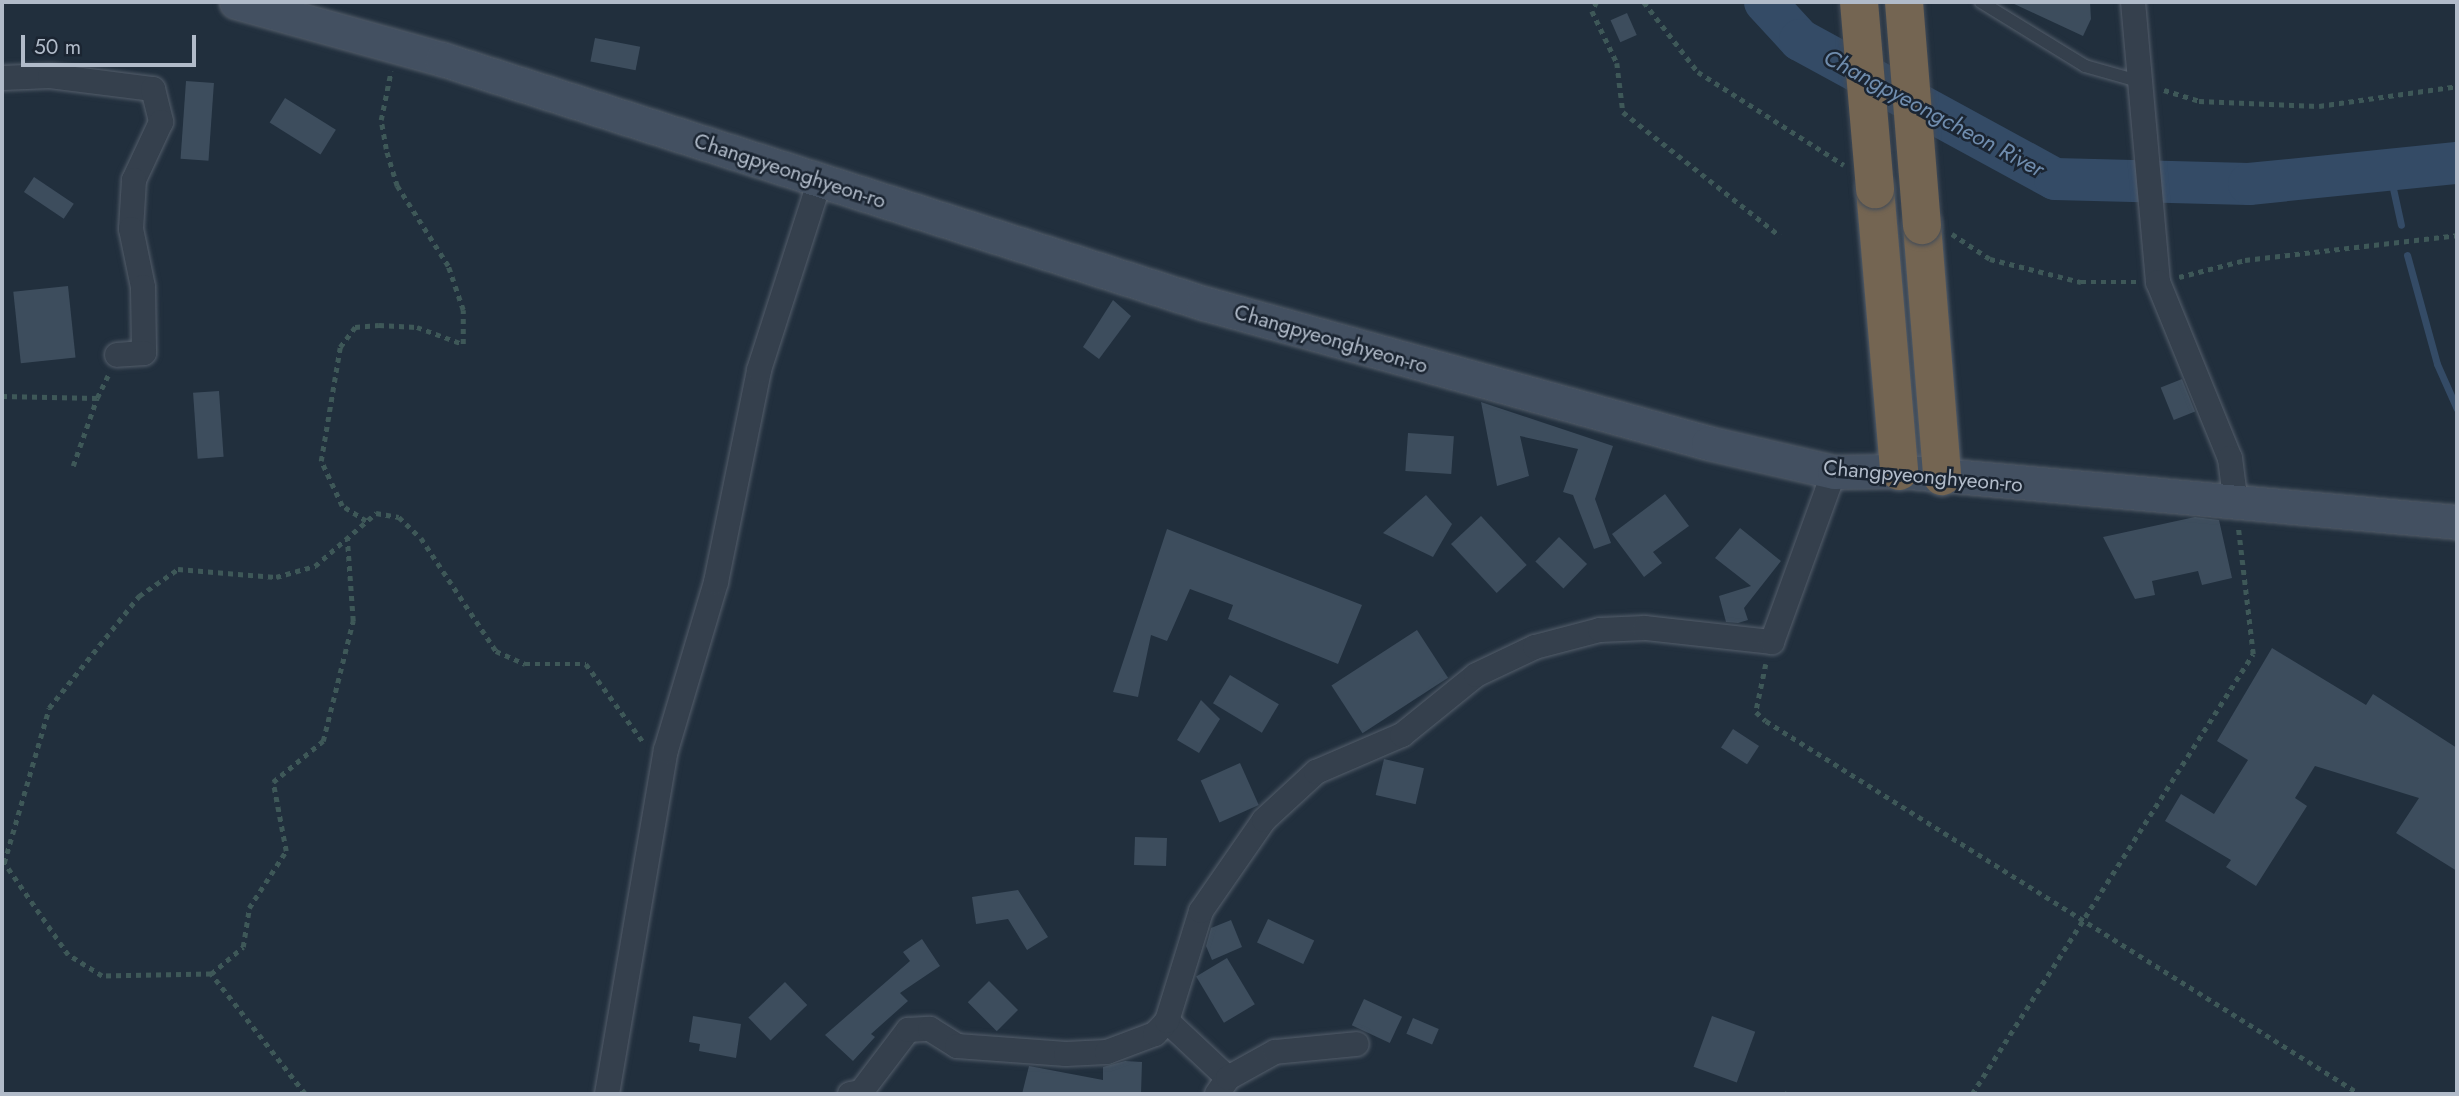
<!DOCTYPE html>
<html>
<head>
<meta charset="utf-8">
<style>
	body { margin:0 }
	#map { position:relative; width:2459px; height:1096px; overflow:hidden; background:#212f3d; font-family:Jost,sans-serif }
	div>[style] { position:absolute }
	.stream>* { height:7px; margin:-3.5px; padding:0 3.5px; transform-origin:3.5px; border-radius:3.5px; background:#344b66 }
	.river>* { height:42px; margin:-21px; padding:0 21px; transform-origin:21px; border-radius:21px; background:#344b66 }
	.building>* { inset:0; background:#3d4d5d; transform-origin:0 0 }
	.path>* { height:4.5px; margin-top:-2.25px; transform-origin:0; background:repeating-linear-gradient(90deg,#3e5858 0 5px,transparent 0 10px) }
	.roads { filter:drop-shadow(0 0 2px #545e6b) drop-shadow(0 0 2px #545e6b) }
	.service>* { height:12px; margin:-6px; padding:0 6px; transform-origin:6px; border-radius:6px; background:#35404d }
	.minor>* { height:24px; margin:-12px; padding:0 12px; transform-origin:12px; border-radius:12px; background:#35404d }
	.secondary>* { height:33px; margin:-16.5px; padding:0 16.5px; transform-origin:16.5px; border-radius:16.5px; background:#435061 }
	.motorway>* { height:38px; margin:-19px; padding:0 19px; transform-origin:19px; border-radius:19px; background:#746552 }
	.bridges { filter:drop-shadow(0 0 2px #414b58) drop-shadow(0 0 2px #414b58) }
	.motorway-bridge>* { height:38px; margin:-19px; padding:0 19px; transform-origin:19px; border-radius:19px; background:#746552 }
	span { translate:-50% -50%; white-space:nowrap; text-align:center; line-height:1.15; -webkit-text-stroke:5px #1b2532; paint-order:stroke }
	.street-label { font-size:21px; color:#b1bbc9 }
	.water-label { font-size:23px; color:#708dae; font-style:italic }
	.frame { position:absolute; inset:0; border:4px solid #b1bbc9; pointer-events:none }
	.scale { position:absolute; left:21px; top:35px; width:175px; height:32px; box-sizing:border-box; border:4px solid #b1bbc9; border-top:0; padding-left:9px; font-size:21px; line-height:24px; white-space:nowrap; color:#b1bbc9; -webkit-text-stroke:5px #1b2532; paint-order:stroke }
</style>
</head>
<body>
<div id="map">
	<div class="stream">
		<i style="left:2389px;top:170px;width:56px;rotate:77.7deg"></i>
		<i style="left:2407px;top:255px;width:113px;rotate:74.6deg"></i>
		<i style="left:2437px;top:364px;width:49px;rotate:66deg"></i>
	</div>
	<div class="river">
		<i style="left:1765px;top:2px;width:52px;rotate:47.4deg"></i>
		<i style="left:1800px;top:40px;width:290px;rotate:28.6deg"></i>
		<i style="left:2055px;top:179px;width:194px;rotate:1.5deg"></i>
		<i style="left:2249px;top:184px;width:209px;rotate:-5.8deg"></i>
	</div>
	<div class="building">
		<i style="clip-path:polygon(2010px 2px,2090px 2px,2091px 19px,2083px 36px)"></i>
		<i style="left:1627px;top:13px;width:24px;height:18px;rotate:66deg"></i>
		<i style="left:595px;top:38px;width:46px;height:24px;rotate:11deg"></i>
		<i style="left:186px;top:81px;width:28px;height:78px;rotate:4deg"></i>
		<i style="left:285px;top:98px;width:60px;height:29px;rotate:32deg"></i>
		<i style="left:34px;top:177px;width:48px;height:18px;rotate:34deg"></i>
		<i style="left:68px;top:286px;width:72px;height:55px;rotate:84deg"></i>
		<i style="clip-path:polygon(1113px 300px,1131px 316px,1099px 359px,1083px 347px)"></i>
		<i style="left:2182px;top:379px;width:35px;height:23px;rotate:68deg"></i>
		<i style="left:219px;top:391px;width:66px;height:26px;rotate:86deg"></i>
		<i style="clip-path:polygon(1481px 402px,1613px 446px,1595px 499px,1611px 543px,1594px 549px,1573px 495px,1563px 492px,1578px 449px,1520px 436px,1529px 476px,1497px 486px)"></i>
		<i style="left:1408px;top:433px;width:46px;height:38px;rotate:4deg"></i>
		<i style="clip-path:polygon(1665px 494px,1689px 526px,1653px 552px,1662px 563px,1644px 577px,1612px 534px)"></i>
		<i style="clip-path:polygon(1426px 495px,1452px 524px,1433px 557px,1383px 533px)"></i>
		<i style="left:1481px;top:516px;width:67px;height:41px;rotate:47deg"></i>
		<i style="clip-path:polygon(2195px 517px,2219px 520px,2232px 578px,2202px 585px,2198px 571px,2152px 581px,2155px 595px,2135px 599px,2103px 537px)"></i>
		<i style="clip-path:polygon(1740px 528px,1781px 561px,1744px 608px,1748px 620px,1738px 623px,1726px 622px,1719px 596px,1751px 586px,1715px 558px)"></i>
		<i style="clip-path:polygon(1167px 529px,1362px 605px,1338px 664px,1228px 619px,1233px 605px,1190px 589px,1167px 641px,1151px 635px,1138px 697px,1113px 692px)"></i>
		<i style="left:1559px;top:537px;width:39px;height:34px;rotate:44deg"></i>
		<i style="left:1417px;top:630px;width:57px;height:102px;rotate:57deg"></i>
		<i style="clip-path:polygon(2272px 648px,2366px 705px,2373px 694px,2457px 748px,2457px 871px,2396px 833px,2419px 798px,2315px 766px,2295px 798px,2307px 806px,2256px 886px,2226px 867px,2231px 860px,2165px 821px,2181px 794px,2214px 814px,2248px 760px,2217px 741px)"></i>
		<i style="left:1230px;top:675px;width:57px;height:33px;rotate:31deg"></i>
		<i style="clip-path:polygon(1201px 700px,1220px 719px,1199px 753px,1177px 740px)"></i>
		<i style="left:1733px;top:729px;width:31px;height:22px;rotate:33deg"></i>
		<i style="left:1384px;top:759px;width:41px;height:37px;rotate:13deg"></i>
		<i style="left:1240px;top:763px;width:46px;height:43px;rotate:66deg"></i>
		<i style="left:1135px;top:837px;width:32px;height:28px;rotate:2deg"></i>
		<i style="clip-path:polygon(1018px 890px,1048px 937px,1027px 950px,1008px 919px,976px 924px,972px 897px)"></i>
		<i style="left:1268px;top:919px;width:51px;height:26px;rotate:25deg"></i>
		<i style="clip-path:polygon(1231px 920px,1242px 947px,1212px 960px,1206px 946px,1211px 928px)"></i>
		<i style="clip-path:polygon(922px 939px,940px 966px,900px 993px,908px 1001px,871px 1034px,875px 1037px,853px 1061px,825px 1035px,910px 961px,903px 952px)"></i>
		<i style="left:1227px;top:958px;width:54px;height:36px;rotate:59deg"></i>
		<i style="left:989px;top:981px;width:41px;height:30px;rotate:45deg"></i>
		<i style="left:785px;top:982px;width:32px;height:51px;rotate:46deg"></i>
		<i style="left:1364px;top:999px;width:42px;height:29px;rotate:25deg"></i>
		<i style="clip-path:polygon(693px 1016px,741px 1024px,736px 1058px,699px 1051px,700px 1044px,689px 1042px)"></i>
		<i style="left:1712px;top:1016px;width:46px;height:54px;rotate:20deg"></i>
		<i style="left:1413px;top:1018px;width:28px;height:17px;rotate:23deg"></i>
		<i style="clip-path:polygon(1125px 1061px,1142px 1062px,1141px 1094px,1022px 1094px,1029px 1066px,1103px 1080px,1103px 1067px)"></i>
	</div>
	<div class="path">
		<i style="left:1597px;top:2px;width:10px;rotate:119deg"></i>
		<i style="left:1592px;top:11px;width:58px;rotate:64.3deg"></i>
		<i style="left:1617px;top:63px;width:49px;rotate:83deg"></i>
		<i style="left:1623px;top:112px;width:200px;rotate:38.3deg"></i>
		<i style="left:1644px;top:2px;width:88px;rotate:52.4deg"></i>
		<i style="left:1698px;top:72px;width:173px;rotate:32.5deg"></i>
		<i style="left:2164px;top:90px;width:37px;rotate:17deg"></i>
		<i style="left:2199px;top:101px;width:120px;rotate:2.4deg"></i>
		<i style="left:2319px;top:106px;width:139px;rotate:-8.2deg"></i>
		<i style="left:1952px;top:234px;width:45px;rotate:33.3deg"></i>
		<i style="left:1990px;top:259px;width:94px;rotate:14.2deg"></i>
		<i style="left:2081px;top:282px;width:55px"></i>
		<i style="left:2179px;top:277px;width:68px;rotate:-14.4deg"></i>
		<i style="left:2245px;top:260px;width:213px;rotate:-6.7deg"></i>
		<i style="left:2px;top:396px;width:95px;rotate:1.2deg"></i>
		<i style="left:97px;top:398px;width:25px;rotate:-64deg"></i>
		<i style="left:73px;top:466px;width:72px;rotate:-70.6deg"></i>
		<i style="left:366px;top:521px;width:28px;rotate:-148deg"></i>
		<i style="left:342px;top:506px;width:50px;rotate:-115deg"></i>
		<i style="left:321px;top:461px;width:116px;rotate:-80.5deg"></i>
		<i style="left:340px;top:347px;width:25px;rotate:-53deg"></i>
		<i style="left:355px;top:327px;width:24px;rotate:-5deg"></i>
		<i style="left:379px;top:325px;width:38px;rotate:3deg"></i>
		<i style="left:417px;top:327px;width:49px;rotate:20.3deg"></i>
		<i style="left:463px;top:344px;width:34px;rotate:-90deg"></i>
		<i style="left:463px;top:310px;width:46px;rotate:-108.8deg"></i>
		<i style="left:448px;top:266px;width:95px;rotate:-122.5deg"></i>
		<i style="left:397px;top:186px;width:39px;rotate:-107deg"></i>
		<i style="left:386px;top:149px;width:29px;rotate:-100deg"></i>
		<i style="left:381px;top:120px;width:50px;rotate:-78.5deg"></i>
		<i style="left:1766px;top:664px;width:49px;rotate:101.8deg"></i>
		<i style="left:1756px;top:712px;width:13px;rotate:42deg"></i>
		<i style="left:1766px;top:721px;width:701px;rotate:32.13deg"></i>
		<i style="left:211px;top:974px;width:42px;rotate:-40.2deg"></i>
		<i style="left:243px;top:947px;width:39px;rotate:-81deg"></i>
		<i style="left:249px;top:908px;width:68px;rotate:-57deg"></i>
		<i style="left:286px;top:851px;width:70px;rotate:-100.7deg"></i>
		<i style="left:273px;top:782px;width:65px;rotate:-39.4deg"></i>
		<i style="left:323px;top:741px;width:124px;rotate:-76deg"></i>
		<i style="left:353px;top:621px;width:83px;rotate:-94.1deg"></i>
		<i style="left:1784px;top:1092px;width:2px;rotate:63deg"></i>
		<i style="left:305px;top:1094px;width:152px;rotate:-128.1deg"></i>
		<i style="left:211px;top:974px;width:109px;rotate:178.9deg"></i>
		<i style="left:102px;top:976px;width:40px;rotate:-148deg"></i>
		<i style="left:68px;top:955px;width:112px;rotate:-124.8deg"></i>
		<i style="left:4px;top:863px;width:161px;rotate:-73.8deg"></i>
		<i style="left:49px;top:708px;width:144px;rotate:-51.2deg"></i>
		<i style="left:139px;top:596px;width:47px;rotate:-34.7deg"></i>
		<i style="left:178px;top:569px;width:98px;rotate:4.7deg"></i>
		<i style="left:276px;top:577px;width:41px;rotate:-15.8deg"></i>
		<i style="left:315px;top:566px;width:81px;rotate:-41deg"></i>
		<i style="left:376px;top:513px;width:23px;rotate:10deg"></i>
		<i style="left:399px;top:517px;width:30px;rotate:44deg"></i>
		<i style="left:421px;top:538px;width:136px;rotate:56.4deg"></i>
		<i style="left:496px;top:651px;width:32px;rotate:24deg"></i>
		<i style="left:525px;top:664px;width:61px"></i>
		<i style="left:586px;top:664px;width:98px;rotate:53.7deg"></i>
		<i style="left:1972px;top:1094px;width:522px;rotate:-57.44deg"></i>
		<i style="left:2253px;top:654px;width:128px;rotate:-96.7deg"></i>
	</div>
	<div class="roads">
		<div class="service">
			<i style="left:1981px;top:2px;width:122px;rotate:31.6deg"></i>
			<i style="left:2085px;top:66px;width:55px;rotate:15.8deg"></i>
		</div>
		<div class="minor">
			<i style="left:2133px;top:2px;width:281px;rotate:84.9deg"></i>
			<i style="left:2158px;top:282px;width:190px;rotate:67.8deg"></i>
			<i style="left:2230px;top:458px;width:47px;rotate:82.7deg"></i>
			<i style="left:2px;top:78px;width:48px;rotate:-2.4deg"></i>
			<i style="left:50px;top:76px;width:104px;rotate:7.2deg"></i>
			<i style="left:153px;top:89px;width:34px;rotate:76deg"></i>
			<i style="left:161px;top:122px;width:64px;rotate:115deg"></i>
			<i style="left:134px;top:180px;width:49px;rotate:93.5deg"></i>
			<i style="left:131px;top:229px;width:59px;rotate:78.3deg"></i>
			<i style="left:143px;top:287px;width:66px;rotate:89.1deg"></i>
			<i style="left:144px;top:353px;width:27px;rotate:176deg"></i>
			<i style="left:1167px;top:1021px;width:83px;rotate:43.1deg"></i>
			<i style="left:607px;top:1094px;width:349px;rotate:-80.3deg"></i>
			<i style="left:666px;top:750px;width:175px;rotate:-73.4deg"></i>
			<i style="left:716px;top:582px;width:216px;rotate:-78.5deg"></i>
			<i style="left:759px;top:370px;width:200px;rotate:-72.2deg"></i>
			<i style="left:850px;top:1094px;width:11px;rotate:-10deg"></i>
			<i style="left:861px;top:1092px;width:78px;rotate:-52.8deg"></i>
			<i style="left:908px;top:1030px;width:22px;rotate:-3deg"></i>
			<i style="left:930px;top:1029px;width:32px;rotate:32deg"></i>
			<i style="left:957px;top:1046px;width:109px;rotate:4.2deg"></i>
			<i style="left:1066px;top:1054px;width:41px;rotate:-2.8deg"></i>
			<i style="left:1107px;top:1052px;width:51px;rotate:-20.6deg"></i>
			<i style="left:1155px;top:1034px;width:18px;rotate:-47deg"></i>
			<i style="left:1167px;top:1021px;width:115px;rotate:-72.8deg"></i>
			<i style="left:1201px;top:911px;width:111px;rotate:-55.3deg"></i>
			<i style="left:1264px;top:820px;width:71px;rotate:-42.7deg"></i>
			<i style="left:1316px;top:772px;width:94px;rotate:-23.3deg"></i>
			<i style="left:1402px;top:735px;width:95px;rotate:-39deg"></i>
			<i style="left:1476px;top:675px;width:65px;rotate:-25.4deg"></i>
			<i style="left:1535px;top:647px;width:67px;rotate:-14.7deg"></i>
			<i style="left:1600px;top:630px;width:45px;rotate:-2.5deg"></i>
			<i style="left:1645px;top:628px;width:128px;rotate:6.3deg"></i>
			<i style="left:1772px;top:642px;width:181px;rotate:-70deg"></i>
			<i style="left:1217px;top:1094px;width:19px;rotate:-55deg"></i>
			<i style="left:1228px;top:1078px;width:54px;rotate:-29deg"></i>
			<i style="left:1275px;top:1052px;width:82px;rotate:-5.6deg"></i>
		</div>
		<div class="secondary">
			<i style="left:236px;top:2px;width:214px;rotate:15.5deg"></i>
			<i style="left:442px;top:59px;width:799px;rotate:17.78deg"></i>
			<i style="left:1203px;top:303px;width:524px;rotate:15.49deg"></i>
			<i style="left:1708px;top:443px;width:129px;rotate:13deg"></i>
			<i style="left:1834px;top:472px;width:65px;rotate:-0.9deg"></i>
			<i style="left:1899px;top:471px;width:560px;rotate:5.22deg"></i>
		</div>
		<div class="motorway">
			<i style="left:1875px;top:189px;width:283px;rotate:85.1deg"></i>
			<i style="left:1922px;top:225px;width:252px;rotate:85.4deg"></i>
		</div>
	</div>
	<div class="bridges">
		<div class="motorway-bridge">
			<i style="left:1859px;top:2px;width:188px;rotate:85.1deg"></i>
			<i style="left:1904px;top:2px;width:224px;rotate:85.4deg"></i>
		</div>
	</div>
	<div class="street-label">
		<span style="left:790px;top:171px;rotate:18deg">Changpyeonghyeon-ro</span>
		<span style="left:1331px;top:339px;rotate:16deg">Changpyeonghyeon-ro</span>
		<span style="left:1923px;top:476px;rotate:5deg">Changpyeonghyeon-ro</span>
	</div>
	<div class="water-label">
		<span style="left:1934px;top:113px;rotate:28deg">Changpyeongcheon River</span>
	</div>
	<div class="frame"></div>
	<div class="scale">50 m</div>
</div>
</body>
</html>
